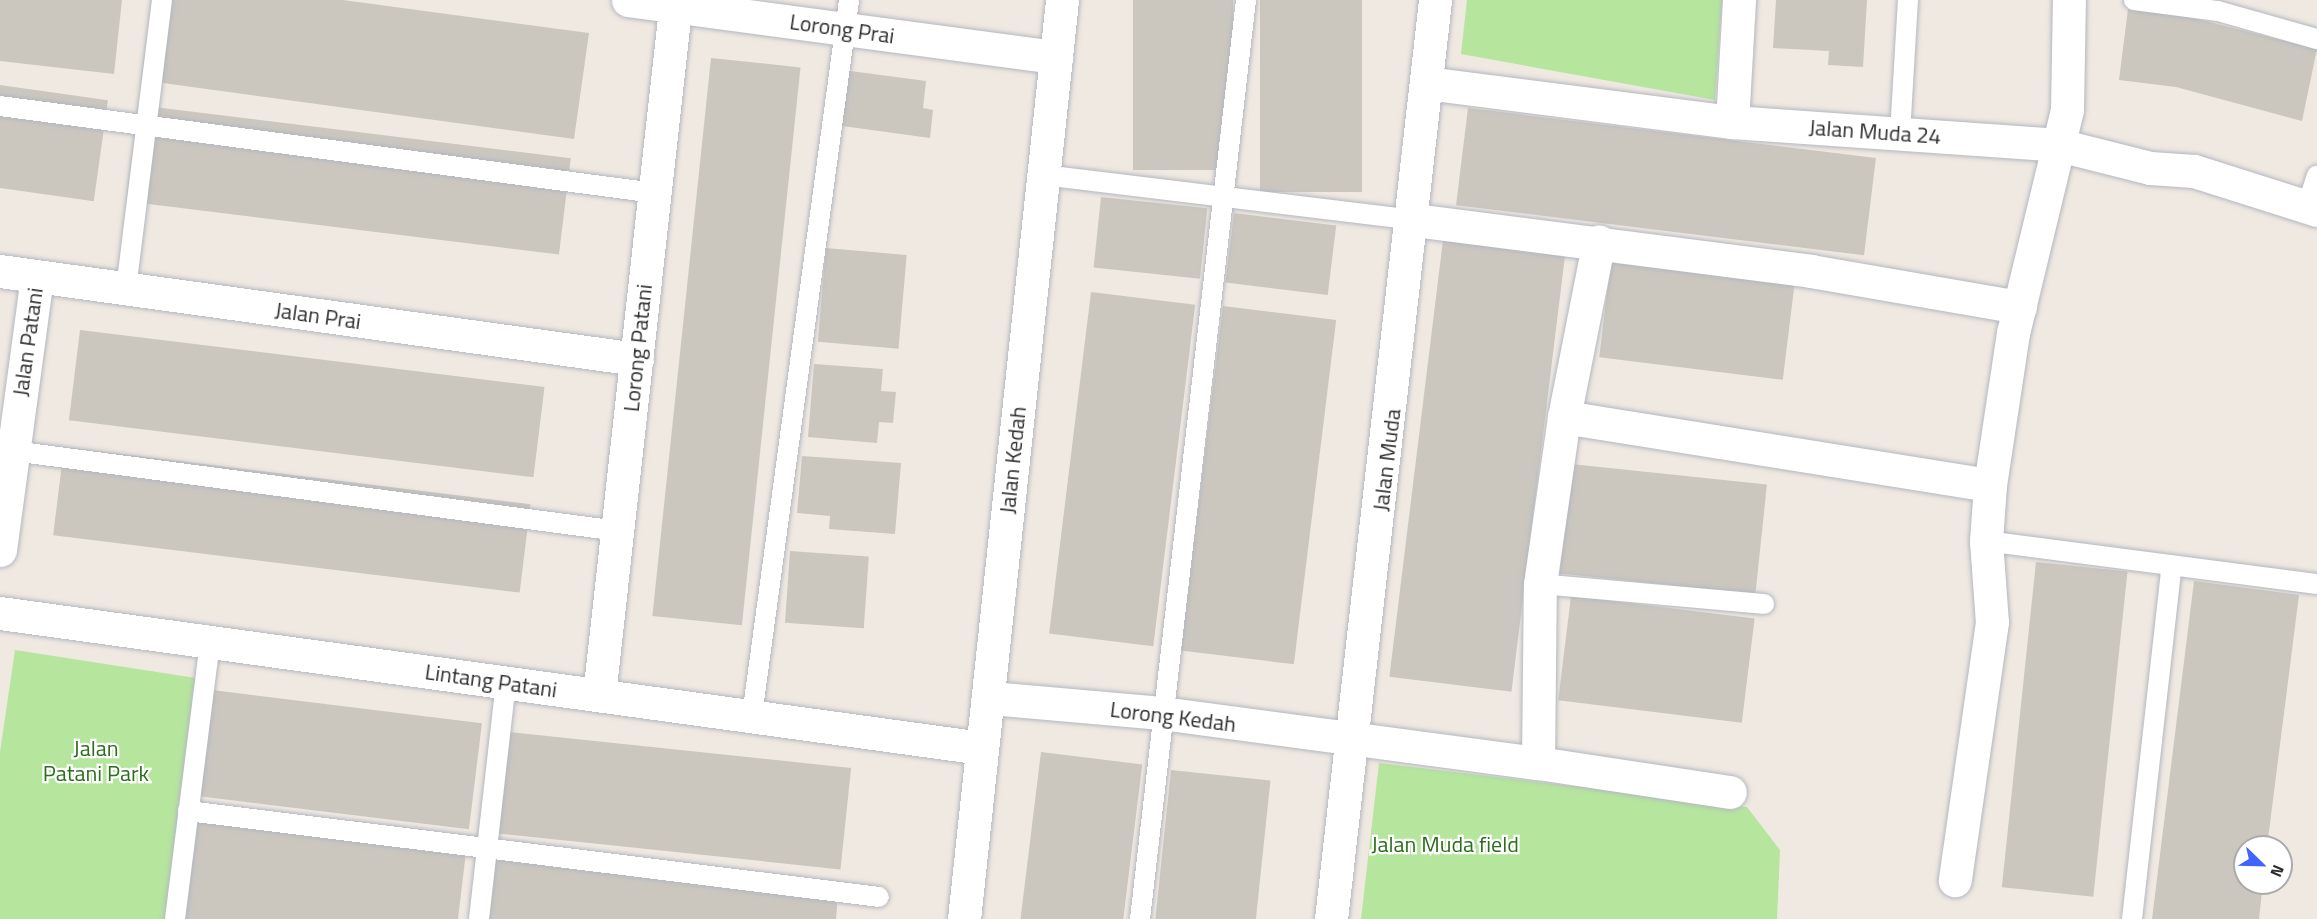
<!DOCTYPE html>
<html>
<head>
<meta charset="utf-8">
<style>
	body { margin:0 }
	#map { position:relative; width:2317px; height:919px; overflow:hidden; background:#efe9e1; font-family:"Titillium Web",sans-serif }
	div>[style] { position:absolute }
	.green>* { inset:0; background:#b6e59e }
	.building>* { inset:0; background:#cbc7bf; transform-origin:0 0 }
	.roads { filter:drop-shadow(0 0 2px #b4b7c1) drop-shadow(0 0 2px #b4b7c1) }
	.service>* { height:20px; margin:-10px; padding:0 10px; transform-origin:10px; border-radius:10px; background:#fff }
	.minor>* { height:33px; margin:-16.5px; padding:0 16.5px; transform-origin:16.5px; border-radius:16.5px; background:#fff }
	span { translate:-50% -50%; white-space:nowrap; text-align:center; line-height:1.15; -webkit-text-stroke:4.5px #fff; paint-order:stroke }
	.street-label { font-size:22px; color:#2e2e2e }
	.park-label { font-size:22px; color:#2c6e1b }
	.north { position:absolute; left:2233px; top:835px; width:60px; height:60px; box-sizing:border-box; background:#fff; border:2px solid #ababab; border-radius:50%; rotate:113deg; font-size:16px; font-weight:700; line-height:24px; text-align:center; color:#2e2e2e }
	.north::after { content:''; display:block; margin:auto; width:21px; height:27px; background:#4264fb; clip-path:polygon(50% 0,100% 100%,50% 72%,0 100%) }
</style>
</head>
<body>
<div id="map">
	<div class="green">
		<i style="clip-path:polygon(1467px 0,1722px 0,1715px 100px,1461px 54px)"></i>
		<i style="clip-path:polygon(15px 650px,202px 679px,174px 919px,0 919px,0 752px)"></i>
		<i style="clip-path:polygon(1379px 763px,1747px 807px,1780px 850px,1777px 919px,1361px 919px)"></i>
	</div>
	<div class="building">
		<i style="clip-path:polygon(0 0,122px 0,114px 74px,0 61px)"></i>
		<i style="clip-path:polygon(152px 0,343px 0,589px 33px,574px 139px,141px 80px)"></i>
		<i style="left:1133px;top:0;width:100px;height:170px"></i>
		<i style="left:1260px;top:0;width:102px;height:192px"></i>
		<i style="clip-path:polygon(1776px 0,1867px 0,1863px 67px,1828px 65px,1829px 51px,1773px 48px)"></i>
		<i style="clip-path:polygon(2128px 9px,2185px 16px,2317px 49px,2302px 121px,2176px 87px,2119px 80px)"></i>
		<i style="left:711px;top:58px;width:90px;height:561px;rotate:6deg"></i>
		<i style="clip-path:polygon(843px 70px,926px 81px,923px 108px,933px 110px,930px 138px,835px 125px)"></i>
		<i style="left:0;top:85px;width:109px;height:102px;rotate:8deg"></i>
		<i style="left:138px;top:105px;width:436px;height:97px;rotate:7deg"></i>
		<i style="left:1468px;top:108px;width:411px;height:98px;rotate:7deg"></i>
		<i style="left:1101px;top:197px;width:107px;height:71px;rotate:6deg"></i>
		<i style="left:1234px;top:213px;width:103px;height:70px;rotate:7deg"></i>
		<i style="left:1443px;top:240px;width:123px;height:440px;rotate:7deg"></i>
		<i style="left:826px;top:248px;width:81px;height:94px;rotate:5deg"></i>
		<i style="left:1611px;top:261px;width:185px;height:97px;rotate:7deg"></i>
		<i style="left:1091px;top:292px;width:105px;height:344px;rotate:7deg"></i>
		<i style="left:1223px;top:306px;width:114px;height:347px;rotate:7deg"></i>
		<i style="left:80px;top:330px;width:468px;height:91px;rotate:7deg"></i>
		<i style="clip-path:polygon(814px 364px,883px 369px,881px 391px,896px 392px,893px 423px,879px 422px,877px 443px,808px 437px)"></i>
		<i style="left:64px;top:447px;width:470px;height:89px;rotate:7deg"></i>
		<i style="clip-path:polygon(802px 456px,901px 463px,895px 534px,829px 529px,830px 516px,797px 513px)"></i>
		<i style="left:1571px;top:464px;width:197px;height:110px;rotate:6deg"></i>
		<i style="left:790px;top:551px;width:79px;height:72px;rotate:4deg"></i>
		<i style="left:2036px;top:562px;width:92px;height:327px;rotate:6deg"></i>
		<i style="clip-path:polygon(2194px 581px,2299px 595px,2267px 847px,2245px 847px,2245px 883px,2263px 883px,2259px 919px,2152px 919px)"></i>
		<i style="left:1571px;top:596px;width:185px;height:105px;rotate:7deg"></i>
		<i style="left:212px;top:690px;width:272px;height:107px;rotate:7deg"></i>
		<i style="left:509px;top:732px;width:344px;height:102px;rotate:6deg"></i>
		<i style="left:1041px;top:752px;width:102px;height:168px;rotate:7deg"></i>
		<i style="left:1171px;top:770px;width:100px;height:150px;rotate:6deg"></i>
		<i style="clip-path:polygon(192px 818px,466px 852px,458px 919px,178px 919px)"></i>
		<i style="clip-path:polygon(495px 859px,838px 894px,836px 919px,489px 919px)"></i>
	</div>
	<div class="roads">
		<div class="service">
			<i style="left:2134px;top:0;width:85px;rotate:7.5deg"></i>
			<i style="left:2218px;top:11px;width:103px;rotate:15.8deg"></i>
			<i style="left:0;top:106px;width:661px;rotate:7.57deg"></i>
			<i style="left:1900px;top:134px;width:134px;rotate:-86.6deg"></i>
			<i style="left:1043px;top:175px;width:374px;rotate:6.9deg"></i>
			<i style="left:2307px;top:206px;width:32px;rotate:-72deg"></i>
			<i style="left:126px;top:289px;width:291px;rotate:-82.9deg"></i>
			<i style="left:13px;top:451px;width:610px;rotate:7.53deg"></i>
			<i style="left:1986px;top:541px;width:334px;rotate:7.4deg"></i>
			<i style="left:1540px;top:584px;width:225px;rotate:5.1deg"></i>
			<i style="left:752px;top:716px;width:723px;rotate:-82.28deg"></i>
			<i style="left:188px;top:811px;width:696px;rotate:7.09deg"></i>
			<i style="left:175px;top:919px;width:279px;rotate:-82.8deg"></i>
			<i style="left:479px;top:919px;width:238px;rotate:-83.5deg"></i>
			<i style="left:1140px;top:919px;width:925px;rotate:-83.42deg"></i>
			<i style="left:2132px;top:919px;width:356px;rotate:-83.6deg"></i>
		</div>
		<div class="minor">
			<i style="left:628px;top:0;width:432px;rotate:7.6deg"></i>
			<i style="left:1426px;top:83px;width:308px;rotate:7.3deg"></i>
			<i style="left:1732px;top:122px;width:328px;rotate:4deg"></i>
			<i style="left:2059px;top:145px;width:94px;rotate:14.2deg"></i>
			<i style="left:2150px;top:168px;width:44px;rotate:3.9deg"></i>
			<i style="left:2194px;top:171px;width:129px;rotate:17.6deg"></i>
			<i style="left:1732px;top:122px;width:122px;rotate:-86.7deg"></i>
			<i style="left:1414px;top:220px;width:400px;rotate:7.3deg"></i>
			<i style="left:1811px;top:271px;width:212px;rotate:9.8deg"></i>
			<i style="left:0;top:271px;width:643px;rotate:7.87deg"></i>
			<i style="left:1564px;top:417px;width:431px;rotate:9.1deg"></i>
			<i style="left:1990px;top:485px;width:56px;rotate:94.1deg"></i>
			<i style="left:1986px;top:541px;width:81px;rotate:85.8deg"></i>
			<i style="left:1992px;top:622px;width:261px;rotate:98.2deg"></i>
			<i style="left:1990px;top:485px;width:154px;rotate:-81.4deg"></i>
			<i style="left:2013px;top:333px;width:229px;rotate:-76.4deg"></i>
			<i style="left:2067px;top:110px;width:110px;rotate:-89deg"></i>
			<i style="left:0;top:550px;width:276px;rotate:-82.3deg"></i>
			<i style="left:0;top:613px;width:991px;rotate:7.83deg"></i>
			<i style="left:599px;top:695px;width:699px;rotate:-83.68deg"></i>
			<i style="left:990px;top:698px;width:173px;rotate:5deg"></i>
			<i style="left:1162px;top:713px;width:379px;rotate:7.6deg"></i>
			<i style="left:1538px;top:763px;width:179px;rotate:-89.4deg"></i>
			<i style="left:1540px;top:584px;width:169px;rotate:-81.8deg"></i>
			<i style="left:1564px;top:417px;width:179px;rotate:-78.8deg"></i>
			<i style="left:1538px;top:763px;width:194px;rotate:8.6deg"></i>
			<i style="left:964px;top:919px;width:924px;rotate:-83.91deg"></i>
			<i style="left:1331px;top:919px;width:925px;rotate:-83.54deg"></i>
		</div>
	</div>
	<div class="street-label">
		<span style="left:842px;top:29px;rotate:8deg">Lorong Prai</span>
		<span style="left:1875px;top:132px;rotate:4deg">Jalan Muda 24</span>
		<span style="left:318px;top:316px;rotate:8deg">Jalan Prai</span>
		<span style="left:28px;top:342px;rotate:-82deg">Jalan Patani</span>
		<span style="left:638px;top:348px;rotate:-84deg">Lorong Patani</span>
		<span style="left:1013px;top:460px;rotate:-84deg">Jalan Kedah</span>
		<span style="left:1387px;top:460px;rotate:-83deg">Jalan Muda</span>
		<span style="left:491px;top:681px;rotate:8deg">Lintang Patani</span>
		<span style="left:1173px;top:717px;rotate:7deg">Lorong Kedah</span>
	</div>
	<div class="park-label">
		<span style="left:96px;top:761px">Jalan<br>Patani Park</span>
		<span style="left:1445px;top:845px">Jalan Muda field</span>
	</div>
	<div class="north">N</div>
</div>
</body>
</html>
